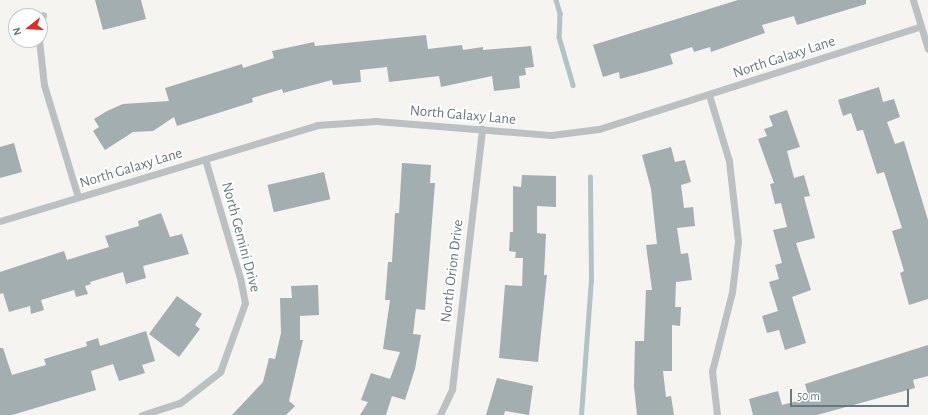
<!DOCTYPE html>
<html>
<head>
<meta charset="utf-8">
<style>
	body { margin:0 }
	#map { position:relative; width:928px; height:415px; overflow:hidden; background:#f5f4f1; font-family:"Alegreya Sans",sans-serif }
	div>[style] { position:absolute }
	.stream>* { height:4.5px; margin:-2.25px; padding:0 2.25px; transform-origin:2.25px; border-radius:2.25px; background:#b2c3c4 }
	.building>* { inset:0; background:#a2aeb0; transform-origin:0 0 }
	.minor>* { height:7px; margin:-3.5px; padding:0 3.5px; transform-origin:3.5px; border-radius:3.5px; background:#bbc1c3 }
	span { translate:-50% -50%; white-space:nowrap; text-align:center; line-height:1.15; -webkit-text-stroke:4px #fff; paint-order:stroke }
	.street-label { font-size:15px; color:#647a81 }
	.north { position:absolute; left:8px; top:8px; width:40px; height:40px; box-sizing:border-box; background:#fff; border:1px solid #c1cacd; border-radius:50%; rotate:253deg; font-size:11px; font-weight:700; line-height:16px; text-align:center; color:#647a81 }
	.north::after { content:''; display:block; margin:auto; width:14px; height:18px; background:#de2e27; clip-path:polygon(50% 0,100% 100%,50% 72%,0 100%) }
	.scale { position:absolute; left:790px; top:389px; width:119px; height:18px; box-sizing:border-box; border:2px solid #647a81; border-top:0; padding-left:5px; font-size:12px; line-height:14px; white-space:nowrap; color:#647a81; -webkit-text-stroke:3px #fff; paint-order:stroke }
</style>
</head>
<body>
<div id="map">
	<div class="stream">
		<i style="left:556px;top:0;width:14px;rotate:73deg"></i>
		<i style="left:560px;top:13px;width:24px;rotate:92deg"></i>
		<i style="left:559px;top:37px;width:50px;rotate:73.7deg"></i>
		<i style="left:581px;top:415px;width:135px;rotate:-85.8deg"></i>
		<i style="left:591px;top:280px;width:103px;rotate:-90.6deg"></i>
	</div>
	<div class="building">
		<i style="clip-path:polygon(95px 0,141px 0,146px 19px,103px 30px)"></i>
		<i style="clip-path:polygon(738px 0,866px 0,866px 4px,797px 25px,794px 16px,762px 25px,765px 33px,711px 52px,710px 47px,694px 52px,692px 47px,670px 54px,673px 64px,653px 70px,620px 79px,619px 72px,603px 77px,593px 45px)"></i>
		<i style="clip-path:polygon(426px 35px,428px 49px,462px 45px,463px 50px,483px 47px,483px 50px,531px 46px,534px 67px,525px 68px,526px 75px,519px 76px,520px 88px,494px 91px,492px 76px,441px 87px,439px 76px,389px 82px,387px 67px,360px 70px,361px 82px,333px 85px,332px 80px,283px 93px,282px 89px,252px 98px,253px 102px,177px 126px,174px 117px,153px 131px,133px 132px,105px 150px,93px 131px,99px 127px,94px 119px,107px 111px,123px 104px,169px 101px,165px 88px,242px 64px,243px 68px,274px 58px,272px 51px,314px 42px,315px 46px)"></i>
		<i style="clip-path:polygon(879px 87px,883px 102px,894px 99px,900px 117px,887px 122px,895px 144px,904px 141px,928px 220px,928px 299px,909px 305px,900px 273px,904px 271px,892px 231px,902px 228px,884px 172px,877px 174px,863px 130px,857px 131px,851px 113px,843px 116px,838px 100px)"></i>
		<i style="clip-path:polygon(787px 110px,800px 147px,787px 151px,794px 178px,804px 175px,810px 196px,804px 197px,815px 238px,796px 243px,811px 290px,792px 297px,806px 343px,785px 350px,779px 330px,767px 333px,762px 316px,778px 311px,769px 282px,779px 279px,775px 265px,782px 263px,773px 230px,787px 227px,781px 203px,775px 204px,770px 184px,774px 183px,758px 139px,767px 136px,764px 129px,773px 126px,769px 116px)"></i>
		<i style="clip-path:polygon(14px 143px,22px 172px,0 178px,0 147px)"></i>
		<i style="clip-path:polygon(671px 147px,675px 162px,685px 160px,691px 182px,681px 185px,684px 208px,693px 207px,695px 226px,677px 228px,681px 254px,688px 253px,692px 280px,676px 282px,675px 307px,681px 307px,680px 326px,672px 325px,672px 371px,663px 371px,666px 397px,671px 396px,674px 415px,637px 415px,634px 386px,635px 341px,644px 341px,646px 290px,652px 290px,646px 245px,657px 244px,651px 189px,642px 155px)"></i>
		<i style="clip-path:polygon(402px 163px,431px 165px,430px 183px,435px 183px,425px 310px,416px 309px,413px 334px,421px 335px,415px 369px,405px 400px,392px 396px,386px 415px,360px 415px,368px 402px,361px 400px,371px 373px,390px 379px,400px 352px,383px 349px,390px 300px,385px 300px,388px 262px,392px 262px,395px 213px,399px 213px)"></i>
		<i style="left:324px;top:172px;width:28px;height:58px;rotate:77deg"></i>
		<i style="clip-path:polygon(522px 175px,556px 176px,556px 207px,537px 206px,537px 233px,546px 234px,544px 275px,547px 275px,538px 362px,499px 358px,505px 285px,522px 286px,523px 258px,515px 258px,516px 252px,509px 251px,510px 232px,513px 232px,513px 186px,521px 187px)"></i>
		<i style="clip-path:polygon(161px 213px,170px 237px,182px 234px,189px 254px,143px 266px,146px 278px,126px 284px,123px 272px,90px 282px,91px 284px,85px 286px,88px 294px,76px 297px,74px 290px,41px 300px,44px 310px,31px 314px,30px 306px,9px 312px,3px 293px,0 294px,0 272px,64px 251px,67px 260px,109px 247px,105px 236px,139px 226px,138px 221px)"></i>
		<i style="clip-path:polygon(318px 285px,319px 315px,300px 316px,300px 340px,303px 340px,289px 401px,295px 406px,286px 415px,232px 415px,263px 382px,269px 358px,275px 359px,281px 333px,280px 298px,292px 298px,291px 286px)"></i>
		<i style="clip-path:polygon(177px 296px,202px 314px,195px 325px,200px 329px,179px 357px,149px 334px)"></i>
		<i style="clip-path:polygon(146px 331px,155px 361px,142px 365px,145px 373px,119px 381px,113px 364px,91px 371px,96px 390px,12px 415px,0 415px,0 348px,3px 348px,12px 375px,46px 365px,44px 359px,87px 346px,86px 342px,98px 338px,100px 346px)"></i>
		<i style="clip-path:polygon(928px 345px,928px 376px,913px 380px,915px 388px,817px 415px,753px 415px,749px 399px,778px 391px,782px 405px,809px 398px,805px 384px)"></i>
		<i style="clip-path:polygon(497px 378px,533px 386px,529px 415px,505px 411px,504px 415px,486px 415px)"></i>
	</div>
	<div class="minor">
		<i style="left:913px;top:0;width:51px;rotate:73deg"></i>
		<i style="left:40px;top:32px;width:17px;rotate:-80deg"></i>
		<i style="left:39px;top:40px;width:45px;rotate:83.7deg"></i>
		<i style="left:44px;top:85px;width:117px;rotate:73.1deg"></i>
		<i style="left:709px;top:95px;width:69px;rotate:73.1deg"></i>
		<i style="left:729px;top:161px;width:81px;rotate:83.6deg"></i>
		<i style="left:738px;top:241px;width:51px;rotate:96.7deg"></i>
		<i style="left:732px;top:292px;width:81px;rotate:104.2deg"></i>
		<i style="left:712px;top:371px;width:44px;rotate:83.5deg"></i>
		<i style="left:0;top:221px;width:331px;rotate:-16.8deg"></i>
		<i style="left:317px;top:125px;width:59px;rotate:-3.9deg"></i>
		<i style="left:376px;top:121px;width:176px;rotate:4.6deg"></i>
		<i style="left:551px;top:135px;width:48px;rotate:-7.1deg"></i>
		<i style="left:599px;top:129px;width:338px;rotate:-17.7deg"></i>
		<i style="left:142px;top:415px;width:40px;rotate:-18deg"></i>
		<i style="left:180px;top:403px;width:51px;rotate:-37.8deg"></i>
		<i style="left:220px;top:372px;width:73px;rotate:-70.1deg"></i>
		<i style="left:245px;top:303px;width:25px;rotate:-101deg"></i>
		<i style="left:240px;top:278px;width:124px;rotate:-106.4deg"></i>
		<i style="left:440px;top:415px;width:29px;rotate:-65deg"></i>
		<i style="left:452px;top:389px;width:262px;rotate:-83.4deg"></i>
	</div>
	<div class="street-label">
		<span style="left:784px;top:57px;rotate:-18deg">North Galaxy Lane</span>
		<span style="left:463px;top:115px;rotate:5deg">North Galaxy Lane</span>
		<span style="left:131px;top:168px;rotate:-17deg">North Galaxy Lane</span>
		<span style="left:241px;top:237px;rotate:75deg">North Gemini Drive</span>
		<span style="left:452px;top:271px;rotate:-83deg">North Orion Drive</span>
	</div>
	<div class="north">N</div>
	<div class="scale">50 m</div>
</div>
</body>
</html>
